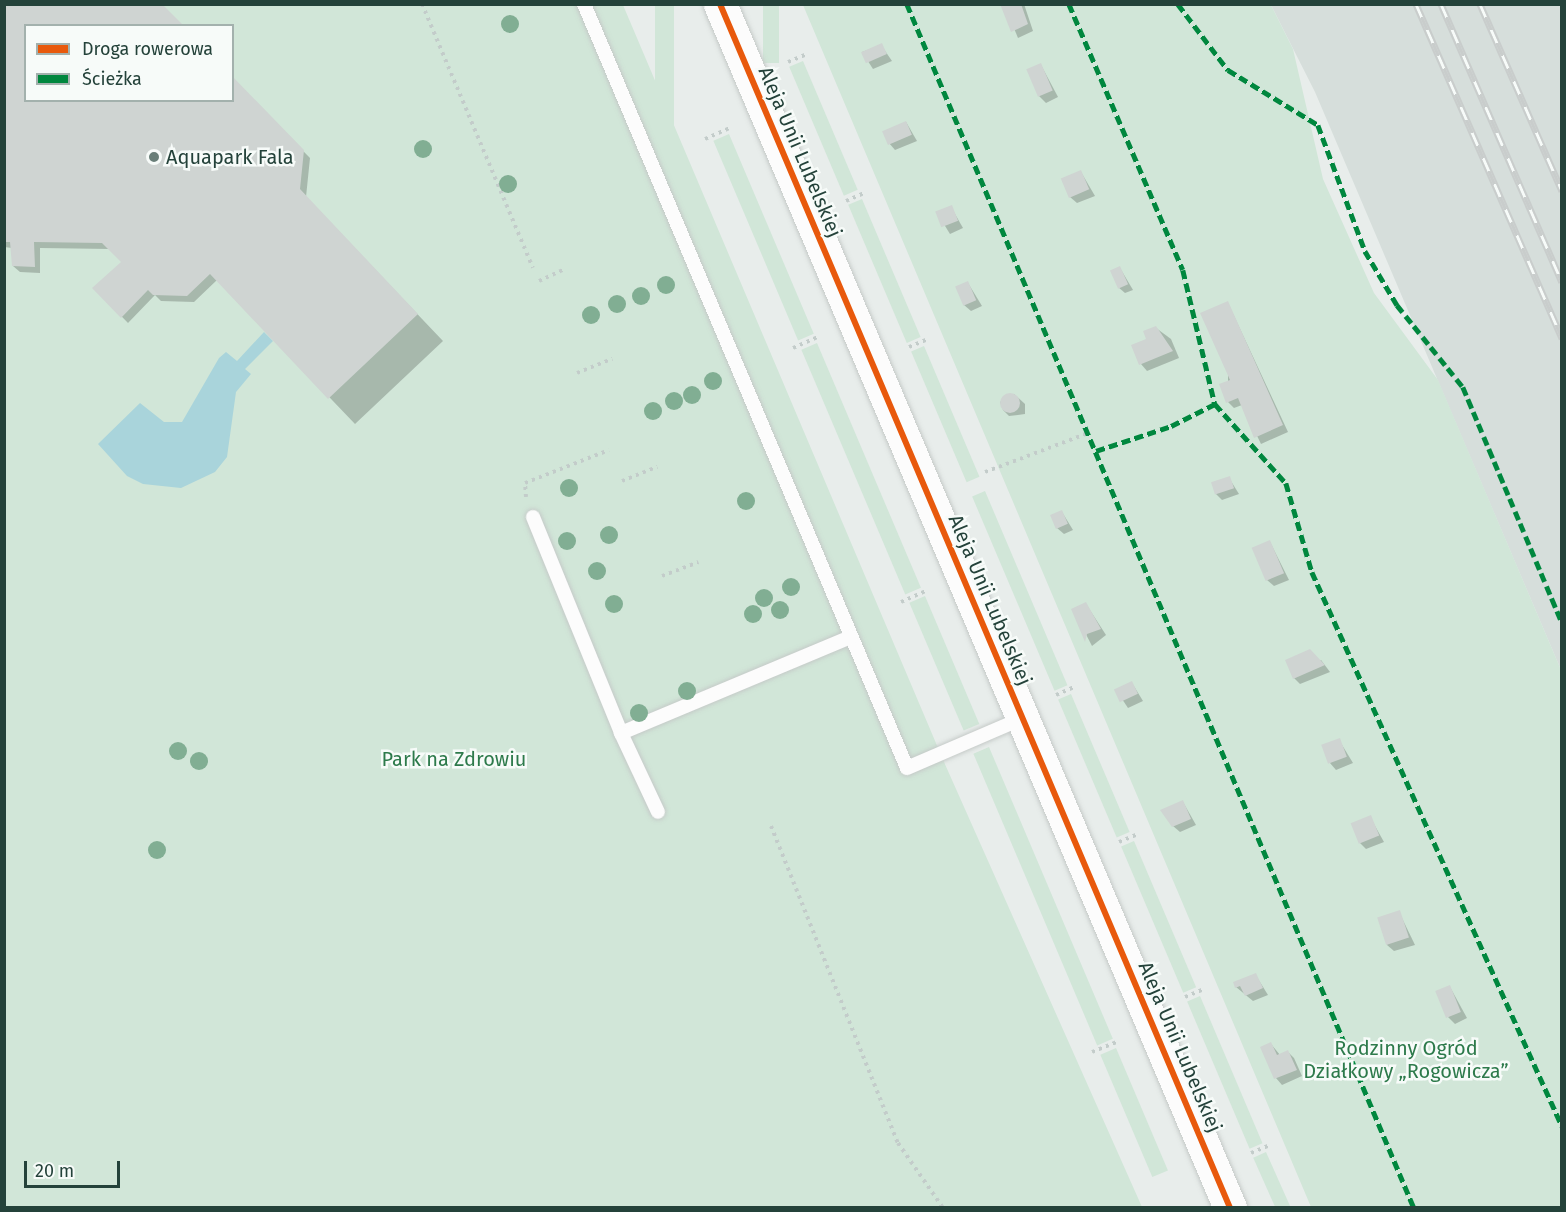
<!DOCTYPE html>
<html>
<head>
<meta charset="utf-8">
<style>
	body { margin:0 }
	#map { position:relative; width:1566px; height:1212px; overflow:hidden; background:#e8edeb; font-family:"Fira Sans",sans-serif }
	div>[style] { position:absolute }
	.built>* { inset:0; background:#d6dedb }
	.green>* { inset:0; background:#d1e6d8; transform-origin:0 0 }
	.water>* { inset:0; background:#a9d4db }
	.shadow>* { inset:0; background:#0003 }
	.building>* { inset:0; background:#cfd4d2; transform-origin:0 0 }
	.round { border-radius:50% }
	.path>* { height:4px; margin-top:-2px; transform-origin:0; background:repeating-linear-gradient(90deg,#c3ccca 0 3px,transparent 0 7.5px) }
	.roads { filter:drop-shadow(0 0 2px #c5cac8) drop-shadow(0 0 2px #c5cac8) }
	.lane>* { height:14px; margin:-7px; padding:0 7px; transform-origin:7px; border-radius:7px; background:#fcfcfc }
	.secondary>* { height:33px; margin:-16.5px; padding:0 16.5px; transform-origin:16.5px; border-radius:16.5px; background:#fcfcfc }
	.rail>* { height:7px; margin-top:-3.5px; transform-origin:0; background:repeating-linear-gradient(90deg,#f7fbf9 0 14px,#c9cdcc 0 28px); box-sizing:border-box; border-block:2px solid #c9cdcc }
	.quiet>* { height:4.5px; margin-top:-2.25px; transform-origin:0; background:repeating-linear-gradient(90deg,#00873e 0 9px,transparent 0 13.5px) }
	.cycleway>* { height:6px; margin:-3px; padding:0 3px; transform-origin:3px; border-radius:3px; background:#e8590c }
	.trees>* { width:18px; height:18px; margin:-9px; border-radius:50%; background:#81ae93 }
	.dots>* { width:16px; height:16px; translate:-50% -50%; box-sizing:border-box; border:3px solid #f7fbf9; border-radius:50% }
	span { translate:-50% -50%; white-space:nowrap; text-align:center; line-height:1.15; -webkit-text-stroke:5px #f7fbf9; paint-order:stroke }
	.street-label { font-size:20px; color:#24423a }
	.poi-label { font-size:20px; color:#24423a }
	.left { translate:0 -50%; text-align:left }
	.park-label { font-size:20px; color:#2d7a4b }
	.frame { position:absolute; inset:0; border:6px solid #24423a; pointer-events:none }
	.legend { position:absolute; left:24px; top:24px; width:210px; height:78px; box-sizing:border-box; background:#f7fbf9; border:2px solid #a3b1ad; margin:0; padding:8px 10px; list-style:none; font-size:18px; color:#24423a }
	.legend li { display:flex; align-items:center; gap:12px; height:30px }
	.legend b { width:30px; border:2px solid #a3b1ad }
	.scale { position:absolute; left:24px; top:1161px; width:96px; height:27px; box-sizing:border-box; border:3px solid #24423a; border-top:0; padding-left:8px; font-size:18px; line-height:21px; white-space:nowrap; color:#24423a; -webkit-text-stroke:4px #f7fbf9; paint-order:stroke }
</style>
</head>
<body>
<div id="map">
	<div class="built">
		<i style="clip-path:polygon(1271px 5px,1561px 5px,1561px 670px,1315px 92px)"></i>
	</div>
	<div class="green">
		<i style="clip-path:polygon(evenodd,5px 5px,623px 5px,944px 762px,1142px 1207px,5px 1208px,5px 5px,26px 26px,232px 26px,232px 100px,26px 100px,26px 26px)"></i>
		<i style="left:655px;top:5px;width:19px;height:137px"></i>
		<i style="left:763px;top:5px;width:16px;height:58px"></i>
		<i style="clip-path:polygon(803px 5px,1271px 5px,1293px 49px,1323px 179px,1374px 293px,1438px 380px,1561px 670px,1561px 1207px,1311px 1207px)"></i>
		<i style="left:803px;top:61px;width:140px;height:15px;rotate:67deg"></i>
		<i style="left:729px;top:134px;width:217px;height:17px;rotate:67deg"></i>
		<i style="left:862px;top:199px;width:150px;height:15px;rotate:67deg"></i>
		<i style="left:817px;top:343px;width:266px;height:17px;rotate:67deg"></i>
		<i style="left:924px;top:346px;width:142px;height:14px;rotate:67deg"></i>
		<i style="left:985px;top:491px;width:211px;height:14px;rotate:67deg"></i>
		<i style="left:925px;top:596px;width:139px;height:17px;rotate:67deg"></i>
		<i style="left:1071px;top:694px;width:150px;height:14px;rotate:67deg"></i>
		<i style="left:989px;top:747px;width:317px;height:17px;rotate:67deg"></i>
		<i style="left:1134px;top:841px;width:159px;height:14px;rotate:67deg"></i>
		<i style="left:1200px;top:996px;width:160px;height:14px;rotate:67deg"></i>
		<i style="left:1116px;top:1048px;width:133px;height:17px;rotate:67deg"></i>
		<i style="left:1266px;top:1152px;width:60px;height:14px;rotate:66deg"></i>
	</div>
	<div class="water">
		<i style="clip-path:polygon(264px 332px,273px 341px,245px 369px,251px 374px,236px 392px,227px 457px,215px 472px,181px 488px,143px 484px,127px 476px,98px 444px,140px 403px,164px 422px,182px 422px,219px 358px,226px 352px,237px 361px)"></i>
	</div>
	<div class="shadow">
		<i style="clip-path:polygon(4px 4px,26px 26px,26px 100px,232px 100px,232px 79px,310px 158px,306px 197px,443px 341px,355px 424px,217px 280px,194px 302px,161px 301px,155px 295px,128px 323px,95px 289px,123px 262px,110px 249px,40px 248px,40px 273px,20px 272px,13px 266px,12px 248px,4px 247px)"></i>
		<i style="clip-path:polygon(1004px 4px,1024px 4px,1033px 31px,1018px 38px)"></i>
		<i style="clip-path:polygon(881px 45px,892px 61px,873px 69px,862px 52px)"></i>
		<i style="clip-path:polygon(1041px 65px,1058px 97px,1046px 103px,1039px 96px)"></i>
		<i style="clip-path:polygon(906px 122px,917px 141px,895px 150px,889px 143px)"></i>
		<i style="clip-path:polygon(1081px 172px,1095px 196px,1077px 203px,1070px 197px)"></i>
		<i style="clip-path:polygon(951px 207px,963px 228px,950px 234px,937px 213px)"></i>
		<i style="clip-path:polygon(1120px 268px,1133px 290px,1125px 293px,1118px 287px)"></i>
		<i style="clip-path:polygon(968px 283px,982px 306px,971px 311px,964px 305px)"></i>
		<i style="clip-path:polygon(1228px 303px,1288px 432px,1261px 444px,1242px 405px,1234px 408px,1228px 402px)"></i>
		<i style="clip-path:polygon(1156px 328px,1171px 339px,1179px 358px,1147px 371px,1141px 364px)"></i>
		<i style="clip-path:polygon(1014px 394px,1025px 404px,1025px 414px,1009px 416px,1003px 410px,1000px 402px)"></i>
		<i style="clip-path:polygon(1229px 478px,1239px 494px,1222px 500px,1216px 494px)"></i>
		<i style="clip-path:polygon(1062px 512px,1073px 530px,1064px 534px,1057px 528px)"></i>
		<i style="clip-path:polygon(1270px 542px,1289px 580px,1274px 586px,1267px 580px)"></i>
		<i style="clip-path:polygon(1086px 604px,1106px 635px,1092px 646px,1073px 609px)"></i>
		<i style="clip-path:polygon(1321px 660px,1330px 672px,1300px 684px,1294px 678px)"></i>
		<i style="clip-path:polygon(1132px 683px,1143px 701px,1128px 708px,1116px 690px)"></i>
		<i style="clip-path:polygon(1339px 740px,1353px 763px,1336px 770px,1330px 763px)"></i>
		<i style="clip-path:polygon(1183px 802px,1196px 825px,1180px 832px,1173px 826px)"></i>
		<i style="clip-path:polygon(1370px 817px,1384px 842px,1366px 849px,1360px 843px)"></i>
		<i style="clip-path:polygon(1399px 912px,1415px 945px,1394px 951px,1387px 945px)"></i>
		<i style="clip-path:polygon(1255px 974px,1268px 995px,1253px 1001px,1236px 987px)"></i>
		<i style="clip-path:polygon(1450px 987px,1467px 1018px,1455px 1024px,1448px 1017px)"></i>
		<i style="clip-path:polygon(1271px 1044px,1280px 1055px,1288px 1052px,1294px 1058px,1302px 1076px,1282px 1085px,1276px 1078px,1262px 1048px)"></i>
	</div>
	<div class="building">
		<i style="clip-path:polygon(4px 4px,162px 4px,184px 26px,26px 26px,26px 100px,232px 100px,232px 76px,304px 150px,300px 189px,418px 314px,328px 399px,210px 274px,187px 296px,153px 295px,148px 290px,121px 318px,92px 288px,121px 262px,102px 243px,34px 242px,35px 267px,12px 266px,10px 242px,4px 242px)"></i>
		<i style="clip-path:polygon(1000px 4px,1021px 4px,1028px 24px,1011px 32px)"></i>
		<i style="left:882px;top:43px;width:12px;height:23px;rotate:66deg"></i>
		<i style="left:1041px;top:63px;width:30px;height:16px;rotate:67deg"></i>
		<i style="left:906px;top:121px;width:15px;height:26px;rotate:67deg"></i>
		<i style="left:1081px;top:170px;width:21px;height:22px;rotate:67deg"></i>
		<i style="left:952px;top:205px;width:17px;height:18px;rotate:69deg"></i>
		<i style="left:1120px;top:266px;width:20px;height:11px;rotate:66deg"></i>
		<i style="left:968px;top:281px;width:21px;height:14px;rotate:67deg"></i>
		<i style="clip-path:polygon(1228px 301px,1283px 425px,1254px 438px,1238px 398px,1226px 403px,1219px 384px,1230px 380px,1200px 313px)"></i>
		<i style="clip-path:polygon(1156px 326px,1173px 351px,1139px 365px,1131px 345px,1146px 339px,1143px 331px)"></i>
		<i class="round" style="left:1000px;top:393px;width:20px;height:20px"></i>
		<i style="left:1230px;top:476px;width:13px;height:20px;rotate:72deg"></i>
		<i style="left:1062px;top:510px;width:15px;height:13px;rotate:67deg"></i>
		<i style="left:1270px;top:540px;width:36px;height:20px;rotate:67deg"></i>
		<i style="clip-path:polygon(1086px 602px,1101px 629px,1087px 634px,1085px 642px,1071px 609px)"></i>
		<i style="clip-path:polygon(1310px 649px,1325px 665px,1293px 679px,1285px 660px)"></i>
		<i style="left:1132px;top:681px;width:14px;height:20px;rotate:65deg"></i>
		<i style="left:1340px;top:738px;width:20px;height:20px;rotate:70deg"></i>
		<i style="clip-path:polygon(1183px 800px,1191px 819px,1172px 827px,1160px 810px)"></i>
		<i style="left:1371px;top:815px;width:22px;height:22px;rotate:68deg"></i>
		<i style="left:1400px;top:910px;width:29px;height:24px;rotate:72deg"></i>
		<i style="clip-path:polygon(1256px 973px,1263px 988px,1245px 996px,1240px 986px,1235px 988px,1233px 982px)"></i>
		<i style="left:1450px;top:985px;width:29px;height:16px;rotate:68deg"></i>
		<i style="clip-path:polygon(1271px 1042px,1277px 1055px,1288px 1050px,1297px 1070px,1274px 1079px,1260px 1047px)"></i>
	</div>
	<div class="path">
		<i style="left:422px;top:4px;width:286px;rotate:67.2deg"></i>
		<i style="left:788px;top:62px;width:21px;rotate:-23deg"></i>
		<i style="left:705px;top:139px;width:27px;rotate:-24deg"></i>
		<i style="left:846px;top:201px;width:22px;rotate:-24deg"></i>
		<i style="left:539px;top:281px;width:29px;rotate:-25deg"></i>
		<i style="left:909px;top:347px;width:21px;rotate:-23deg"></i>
		<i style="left:793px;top:348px;width:27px;rotate:-24deg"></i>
		<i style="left:577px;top:373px;width:38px;rotate:-22deg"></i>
		<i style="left:985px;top:472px;width:110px;rotate:-20.7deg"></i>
		<i style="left:622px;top:481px;width:38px;rotate:-22deg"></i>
		<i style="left:526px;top:497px;width:14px;rotate:-94deg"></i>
		<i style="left:525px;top:483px;width:90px;rotate:-21.4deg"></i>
		<i style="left:662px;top:576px;width:39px;rotate:-21deg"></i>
		<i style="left:901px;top:602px;width:27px;rotate:-24deg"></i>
		<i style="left:1056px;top:695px;width:22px;rotate:-24deg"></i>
		<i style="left:771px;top:826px;width:341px;rotate:68.2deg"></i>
		<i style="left:898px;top:1143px;width:79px;rotate:55.3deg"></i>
		<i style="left:1119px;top:842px;width:21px;rotate:-23deg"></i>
		<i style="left:1185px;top:997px;width:21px;rotate:-23deg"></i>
		<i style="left:1092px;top:1052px;width:27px;rotate:-22deg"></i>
		<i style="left:1251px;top:1153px;width:21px;rotate:-23deg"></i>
	</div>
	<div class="roads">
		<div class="lane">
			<i style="left:584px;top:4px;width:829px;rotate:67.08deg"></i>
			<i style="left:907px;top:768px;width:126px;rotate:-23.3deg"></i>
			<i style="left:533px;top:517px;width:233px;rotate:67.8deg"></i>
			<i style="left:621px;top:733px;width:249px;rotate:-22.7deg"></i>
			<i style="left:621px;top:733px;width:87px;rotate:64.9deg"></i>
		</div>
		<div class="secondary">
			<i style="left:720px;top:4px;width:1308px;rotate:67.04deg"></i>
		</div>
	</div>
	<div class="rail">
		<i style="left:1416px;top:4px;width:365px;rotate:66.4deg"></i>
		<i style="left:1441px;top:4px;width:303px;rotate:66.5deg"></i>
		<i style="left:1480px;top:4px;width:204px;rotate:66.3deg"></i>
	</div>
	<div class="quiet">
		<i style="left:907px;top:4px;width:1306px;rotate:67.16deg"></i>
		<i style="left:1069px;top:4px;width:289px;rotate:66.8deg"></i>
		<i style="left:1183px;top:270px;width:138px;rotate:76.6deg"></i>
		<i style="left:1215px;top:404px;width:106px;rotate:48.1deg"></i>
		<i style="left:1286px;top:483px;width:93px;rotate:73.7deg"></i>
		<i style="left:1312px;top:572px;width:608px;rotate:65.71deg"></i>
		<i style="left:1178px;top:4px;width:83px;rotate:52.9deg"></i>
		<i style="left:1228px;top:70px;width:105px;rotate:31.4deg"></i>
		<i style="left:1318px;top:125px;width:134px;rotate:69.5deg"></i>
		<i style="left:1365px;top:251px;width:63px;rotate:59.3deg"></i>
		<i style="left:1397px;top:305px;width:105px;rotate:51.2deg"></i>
		<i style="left:1463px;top:387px;width:256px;rotate:67.2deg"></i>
		<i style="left:1096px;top:451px;width:79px;rotate:-18.4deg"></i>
		<i style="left:1171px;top:426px;width:49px;rotate:-26.6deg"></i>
	</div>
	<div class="cycleway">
		<i style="left:720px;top:4px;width:1308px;rotate:67.04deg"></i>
	</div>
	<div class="trees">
		<i style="left:510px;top:24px"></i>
		<i style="left:423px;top:149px"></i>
		<i style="left:508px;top:184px"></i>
		<i style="left:666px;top:285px"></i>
		<i style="left:641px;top:296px"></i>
		<i style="left:617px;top:304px"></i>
		<i style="left:591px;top:315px"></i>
		<i style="left:713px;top:381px"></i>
		<i style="left:692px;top:395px"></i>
		<i style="left:674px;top:401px"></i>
		<i style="left:653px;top:411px"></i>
		<i style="left:569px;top:488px"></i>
		<i style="left:746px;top:501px"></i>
		<i style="left:609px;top:535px"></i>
		<i style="left:567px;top:541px"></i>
		<i style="left:597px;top:571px"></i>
		<i style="left:791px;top:587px"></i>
		<i style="left:764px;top:598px"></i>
		<i style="left:614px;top:604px"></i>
		<i style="left:780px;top:610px"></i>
		<i style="left:753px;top:614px"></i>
		<i style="left:687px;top:691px"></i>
		<i style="left:639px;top:713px"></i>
		<i style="left:178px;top:751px"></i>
		<i style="left:199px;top:761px"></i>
		<i style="left:157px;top:850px"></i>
	</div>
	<div class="dots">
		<i style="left:154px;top:157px;background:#697e78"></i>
	</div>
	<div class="street-label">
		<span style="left:800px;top:152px;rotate:67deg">Aleja Unii Lubelskiej</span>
		<span style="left:990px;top:600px;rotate:67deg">Aleja Unii Lubelskiej</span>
		<span style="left:1180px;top:1047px;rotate:67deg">Aleja Unii Lubelskiej</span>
	</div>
	<div class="poi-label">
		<span class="left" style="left:166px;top:157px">Aquapark Fala</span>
	</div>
	<div class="park-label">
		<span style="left:454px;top:759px">Park na Zdrowiu</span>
		<span style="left:1406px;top:1060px">Rodzinny Ogród<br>Działkowy „Rogowicza”</span>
	</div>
	<div class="frame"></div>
	<ul class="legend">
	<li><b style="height:8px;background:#e8590c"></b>Droga rowerowa</li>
	<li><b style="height:8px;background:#00873e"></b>Ścieżka</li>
	</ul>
	<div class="scale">20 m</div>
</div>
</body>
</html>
